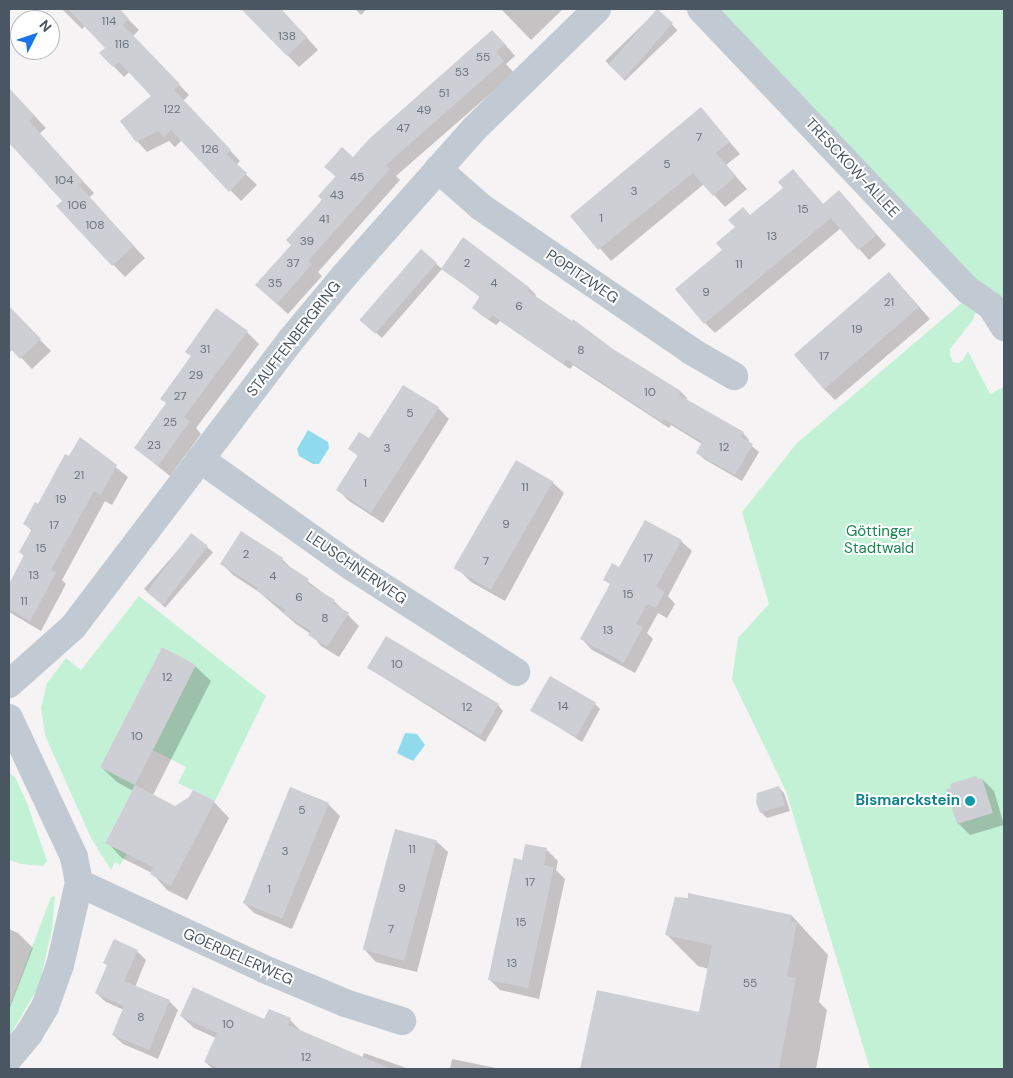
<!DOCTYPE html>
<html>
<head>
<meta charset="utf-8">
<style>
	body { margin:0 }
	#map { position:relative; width:1013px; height:1078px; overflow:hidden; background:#f5f3f3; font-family:"DM Sans",sans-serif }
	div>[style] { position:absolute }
	.green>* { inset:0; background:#c3f1d5 }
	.water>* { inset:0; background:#90daee }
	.shadow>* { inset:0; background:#0003; transform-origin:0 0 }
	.building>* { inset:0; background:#cdcfd5; transform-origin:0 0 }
	.minor>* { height:28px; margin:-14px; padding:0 14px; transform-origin:14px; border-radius:14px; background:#c1cad2 }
	.dots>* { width:14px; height:14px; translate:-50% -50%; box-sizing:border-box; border:2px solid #fff; border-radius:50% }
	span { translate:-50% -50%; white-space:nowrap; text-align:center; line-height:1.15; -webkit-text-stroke:4px #fff; paint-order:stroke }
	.number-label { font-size:12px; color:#6b747e }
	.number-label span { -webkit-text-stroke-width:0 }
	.street-label { font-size:15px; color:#4a5661 }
	.park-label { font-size:15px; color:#17864f }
	.culture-label { font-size:15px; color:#0d838f; font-weight:700 }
	.right { translate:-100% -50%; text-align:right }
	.frame { position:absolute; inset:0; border:10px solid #4a5661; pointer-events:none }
	.north { position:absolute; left:10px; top:10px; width:50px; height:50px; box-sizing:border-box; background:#fff; border:1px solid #b7bbc0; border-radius:50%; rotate:49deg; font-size:14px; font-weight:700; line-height:20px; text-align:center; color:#4a5661 }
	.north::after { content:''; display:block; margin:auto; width:18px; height:22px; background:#1a73e8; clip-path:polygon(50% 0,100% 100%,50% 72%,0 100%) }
</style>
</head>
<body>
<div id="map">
	<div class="green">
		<i style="clip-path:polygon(712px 9px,1004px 9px,1004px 311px)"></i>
		<i style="clip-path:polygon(965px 300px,976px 311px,973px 320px,950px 349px,950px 355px,953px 362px,958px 363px,963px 360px,968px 351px,990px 394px,1004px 387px,1004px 1069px,870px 1069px,786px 791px,732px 679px,738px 638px,769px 604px,742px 512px,797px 443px)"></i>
		<i style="clip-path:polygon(139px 596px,266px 696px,215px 801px,178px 783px,186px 767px,153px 750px,196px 665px,162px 647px,100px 767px,135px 785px,105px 842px,127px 854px,120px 865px,115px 862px,111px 870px,91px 838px,52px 751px,45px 735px,41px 708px,47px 683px,66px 658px,81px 670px)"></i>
		<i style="clip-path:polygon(9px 773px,15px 777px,27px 803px,47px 861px,43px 866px,21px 864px,9px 860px)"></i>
		<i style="clip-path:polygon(55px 896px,52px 929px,39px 986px,9px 1037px,9px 1008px,51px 897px)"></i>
	</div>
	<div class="water">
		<i style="clip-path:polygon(308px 430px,328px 442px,329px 448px,319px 464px,313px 464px,299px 456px,297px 449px)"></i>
		<i style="clip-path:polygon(405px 733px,417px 734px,425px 745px,413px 761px,397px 753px)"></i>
	</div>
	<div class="shadow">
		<i style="clip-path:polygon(62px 9px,118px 9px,139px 30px,133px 36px,189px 95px,183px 101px,240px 161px,236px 165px,257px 185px,241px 201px,182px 140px,175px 147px,169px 141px,147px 152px,137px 141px,153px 96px,130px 71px,124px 77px,101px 53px,107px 48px,86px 25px,82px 29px)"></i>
		<i style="clip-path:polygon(254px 9px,281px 9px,318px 50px,299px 67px,251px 17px,256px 12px)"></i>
		<i style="clip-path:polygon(355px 9px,367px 9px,361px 15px)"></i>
		<i style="clip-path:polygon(501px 9px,563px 9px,531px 40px)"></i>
		<i style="left:658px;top:10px;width:28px;height:73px;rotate:46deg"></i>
		<i style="clip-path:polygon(503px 42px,515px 56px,506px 64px,514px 73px,396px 176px,400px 180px,318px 272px,322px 276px,288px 314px,268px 296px,293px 245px,336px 177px,326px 167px,353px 159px)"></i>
		<i style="clip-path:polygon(9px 89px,46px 128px,39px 134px,94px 193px,89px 198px,145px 258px,125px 277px,58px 206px,64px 201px,9px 141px,15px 136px,9px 130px)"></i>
		<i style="clip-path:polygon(701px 109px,740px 154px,726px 165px,747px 189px,725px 207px,704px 184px,611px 261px,572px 216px)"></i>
		<i style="clip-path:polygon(793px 170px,824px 205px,839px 191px,886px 245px,869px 260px,841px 228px,715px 333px,705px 323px,724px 250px,750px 216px,785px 188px)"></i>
		<i style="clip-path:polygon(464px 239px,530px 289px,536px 295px,535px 297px,612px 350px,681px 392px,687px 398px,686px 400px,743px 433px,749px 440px,748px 443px,759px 452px,742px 481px,704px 459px,697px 452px,702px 444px,671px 425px,669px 428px,573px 365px,570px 369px,500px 321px,496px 325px,480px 314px,474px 307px,480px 297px,443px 269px)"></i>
		<i style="clip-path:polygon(421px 250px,442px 269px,382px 338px,367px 325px)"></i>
		<i style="clip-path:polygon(889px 273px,930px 319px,835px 400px,823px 388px)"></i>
		<i style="clip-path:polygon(9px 308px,51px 351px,32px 369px,13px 349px,9px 353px)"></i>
		<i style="clip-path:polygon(247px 332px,259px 344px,196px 428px,201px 434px,170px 476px,135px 448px)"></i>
		<i style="clip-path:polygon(438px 408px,449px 419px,383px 523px,349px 501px,338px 490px,359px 457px,350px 449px)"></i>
		<i style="clip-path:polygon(80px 439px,128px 477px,112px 505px,105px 501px,62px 580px,66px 584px,41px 631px,9px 612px,9px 587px,25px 557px,20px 552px,32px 531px,25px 524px)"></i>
		<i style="clip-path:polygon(552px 482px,564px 493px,505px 601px,471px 582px,460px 571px)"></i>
		<i style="left:192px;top:534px;width:28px;height:73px;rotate:41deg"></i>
		<i style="clip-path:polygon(681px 541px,692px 551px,668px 596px,675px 604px,667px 618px,658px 613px,647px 633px,653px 639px,635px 673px,592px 650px,582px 639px,611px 585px,605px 579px,620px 569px)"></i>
		<i style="clip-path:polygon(282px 559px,294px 571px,334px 601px,359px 626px,339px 657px,321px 646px,311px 634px,296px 624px,259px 592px,233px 575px,222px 564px)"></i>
		<i style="clip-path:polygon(195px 666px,211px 681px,153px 795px,175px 807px,214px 802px,229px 818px,187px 900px,167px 890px,152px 873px,122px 858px,107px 842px,133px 791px,117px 782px,101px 767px)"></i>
		<i style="clip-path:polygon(367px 667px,498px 705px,503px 711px,485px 742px)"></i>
		<i style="clip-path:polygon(595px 704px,600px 709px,582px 742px,532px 710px)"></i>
		<i style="clip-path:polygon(982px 779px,994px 791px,1004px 825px,970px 835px,958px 823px,979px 780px)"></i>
		<i style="clip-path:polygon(778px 787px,784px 793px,790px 811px,767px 818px,761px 812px)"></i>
		<i style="clip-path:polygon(328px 804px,340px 816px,292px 929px,254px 913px,243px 902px)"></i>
		<i style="clip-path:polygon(436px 841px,448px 852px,417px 972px,376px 962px,365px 950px)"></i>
		<i style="clip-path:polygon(547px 850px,558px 861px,556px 870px,565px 879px,539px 999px,500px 990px,489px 979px,523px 862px)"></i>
		<i style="clip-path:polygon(792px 916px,828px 955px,819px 1002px,827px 1010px,816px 1069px,581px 1069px,598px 992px,700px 1013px,709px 969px,698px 966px,667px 935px)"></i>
		<i style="clip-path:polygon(9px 929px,18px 933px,33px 948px,9px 1010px)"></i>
		<i style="clip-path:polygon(137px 951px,146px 960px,135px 987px,169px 1001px,178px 1010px,158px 1059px,123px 1044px,113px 1035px,124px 1010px,106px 1002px,96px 993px,108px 966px,105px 963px)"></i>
		<i style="clip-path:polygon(181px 1016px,265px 1021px,290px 1020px,302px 1032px,362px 1058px,364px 1053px,409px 1069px,213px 1069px,205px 1062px,216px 1038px,194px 1028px)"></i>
		<i style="clip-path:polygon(452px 1059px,501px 1069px,450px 1069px)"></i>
	</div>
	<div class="building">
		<i style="clip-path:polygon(68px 9px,120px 9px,129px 19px,123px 25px,180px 84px,174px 90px,231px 150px,226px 154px,247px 173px,229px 192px,171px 130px,164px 137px,158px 131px,136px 142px,120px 121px,151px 96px,119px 62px,113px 67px,99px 53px,105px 48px)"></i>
		<i style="clip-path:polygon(241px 9px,281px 9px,307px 37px,287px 56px)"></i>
		<i style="left:657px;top:9px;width:21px;height:74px;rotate:41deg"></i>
		<i style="clip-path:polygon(492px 30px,505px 44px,496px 52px,504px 61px,386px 165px,390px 169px,308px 261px,312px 264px,277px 304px,255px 285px,291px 245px,286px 240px,322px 200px,318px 196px,336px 176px,324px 167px,342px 147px,353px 157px,369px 139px)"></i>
		<i style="clip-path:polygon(9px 88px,35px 116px,29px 121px,83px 181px,79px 185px,134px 246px,112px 266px,56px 206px,62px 201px,9px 143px)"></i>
		<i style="clip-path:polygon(701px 107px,730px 142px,716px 153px,736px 176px,713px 196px,693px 173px,598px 250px,570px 216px)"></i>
		<i style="clip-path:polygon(793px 169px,823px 204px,839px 190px,877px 235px,858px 250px,831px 218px,704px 324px,675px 289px,722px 250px,716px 243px,735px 227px,728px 220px,743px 207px,750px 215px,783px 188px,778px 182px)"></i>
		<i style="clip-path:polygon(463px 237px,530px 288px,528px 291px,572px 321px,573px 319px,613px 349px,681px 391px,679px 395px,744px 432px,741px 437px,753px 444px,735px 475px,696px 453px,702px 442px,664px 419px,662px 422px,566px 359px,563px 364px,492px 315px,489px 320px,472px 308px,480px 296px,441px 269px)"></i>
		<i style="left:421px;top:249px;width:21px;height:94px;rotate:41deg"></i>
		<i style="left:889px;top:272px;width:46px;height:126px;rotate:49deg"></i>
		<i style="clip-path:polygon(9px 306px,41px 339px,20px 359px,9px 347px)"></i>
		<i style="clip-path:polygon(216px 308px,248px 331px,184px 417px,190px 421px,158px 466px,134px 448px,166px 403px,160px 399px,191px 356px,185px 352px)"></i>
		<i style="clip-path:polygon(403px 385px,439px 407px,371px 513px,336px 490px,358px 455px,348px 449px,359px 432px,369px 438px)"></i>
		<i style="clip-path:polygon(80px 437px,117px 465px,101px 495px,94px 491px,51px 570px,56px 573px,30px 621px,9px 609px,9px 584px,24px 555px,19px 552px,32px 529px,23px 524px,35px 502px,38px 504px,65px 454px,69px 456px)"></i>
		<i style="left:516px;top:460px;width:43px;height:125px;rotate:30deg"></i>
		<i style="clip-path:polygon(645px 520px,682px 540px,656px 587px,665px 592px,656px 608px,647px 604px,636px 624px,643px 627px,624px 663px,580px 639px,610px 584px,603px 580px,612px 563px,619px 567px)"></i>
		<i style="clip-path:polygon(241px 531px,283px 558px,281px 561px,309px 579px,307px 583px,335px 600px,333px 603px,349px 613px,327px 647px,308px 635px,311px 631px,283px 613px,285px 610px,257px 591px,258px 588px,220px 564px)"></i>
		<i style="left:191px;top:533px;width:21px;height:74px;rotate:37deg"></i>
		<i style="left:386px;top:636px;width:132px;height:37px;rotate:31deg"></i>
		<i style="clip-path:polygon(162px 647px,196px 665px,135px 785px,175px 806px,189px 797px,193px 790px,215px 801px,171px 886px,150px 874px,153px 867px,105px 843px,135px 785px,100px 767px)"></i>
		<i style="left:550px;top:676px;width:53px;height:40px;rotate:30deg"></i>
		<i style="clip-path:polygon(976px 776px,978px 779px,982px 778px,993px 813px,957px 824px,946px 789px,951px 788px,950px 784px)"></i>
		<i style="clip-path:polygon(779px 786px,785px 805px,760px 813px,756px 802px,757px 793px)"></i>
		<i style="left:290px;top:787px;width:42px;height:125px;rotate:22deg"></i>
		<i style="left:395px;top:829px;width:43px;height:125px;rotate:15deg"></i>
		<i style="clip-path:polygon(525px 844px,547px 848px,544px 865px,554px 867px,528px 988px,488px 980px,514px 858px,522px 860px)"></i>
		<i style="clip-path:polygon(688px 893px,792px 915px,791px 921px,797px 923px,787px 976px,796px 978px,779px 1069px,580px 1069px,597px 990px,699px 1012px,712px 945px,665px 935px,675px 897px,688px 898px)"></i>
		<i style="clip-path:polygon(114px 939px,138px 950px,124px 981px,170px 1000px,149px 1050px,112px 1035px,124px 1006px,95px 993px,107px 965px,103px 963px)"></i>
		<i style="clip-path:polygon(193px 987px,264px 1019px,269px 1009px,291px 1018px,288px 1025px,391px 1069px,220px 1069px,204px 1062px,217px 1033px,180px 1016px)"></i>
	</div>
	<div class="minor">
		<i style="left:701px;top:9px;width:388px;rotate:46.5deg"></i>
		<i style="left:968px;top:290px;width:28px;rotate:35deg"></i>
		<i style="left:991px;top:306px;width:25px;rotate:58deg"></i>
		<i style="left:438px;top:169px;width:57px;rotate:41.5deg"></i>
		<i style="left:481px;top:207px;width:255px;rotate:34.4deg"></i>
		<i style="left:691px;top:351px;width:50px;rotate:30.2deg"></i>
		<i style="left:200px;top:459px;width:186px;rotate:35.4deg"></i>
		<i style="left:352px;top:567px;width:195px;rotate:32.6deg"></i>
		<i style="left:9px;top:684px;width:86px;rotate:-41.7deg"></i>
		<i style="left:73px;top:627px;width:359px;rotate:-52.8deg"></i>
		<i style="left:290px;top:341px;width:85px;rotate:-50.3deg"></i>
		<i style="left:344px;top:276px;width:196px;rotate:-48.5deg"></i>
		<i style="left:474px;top:129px;width:172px;rotate:-44.3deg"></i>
		<i style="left:9px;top:718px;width:153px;rotate:64.9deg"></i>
		<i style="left:74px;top:857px;width:26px;rotate:79deg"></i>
		<i style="left:79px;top:883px;width:84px;rotate:103deg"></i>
		<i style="left:60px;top:965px;width:45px;rotate:109.7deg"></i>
		<i style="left:45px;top:1007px;width:31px;rotate:121deg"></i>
		<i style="left:29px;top:1034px;width:31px;rotate:130deg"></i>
		<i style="left:79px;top:883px;width:209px;rotate:24.9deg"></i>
		<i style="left:269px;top:971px;width:82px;rotate:22.8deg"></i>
		<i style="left:345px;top:1003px;width:60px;rotate:17.5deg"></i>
	</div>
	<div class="dots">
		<i style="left:970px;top:801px;background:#0f9aa8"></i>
	</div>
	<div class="number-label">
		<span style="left:109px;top:22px">114</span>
		<span style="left:287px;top:37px">138</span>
		<span style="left:122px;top:45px">116</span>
		<span style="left:483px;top:58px">55</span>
		<span style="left:462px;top:73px">53</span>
		<span style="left:444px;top:94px">51</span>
		<span style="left:172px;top:110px">122</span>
		<span style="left:424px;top:111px">49</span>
		<span style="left:403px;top:129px">47</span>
		<span style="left:699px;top:138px">7</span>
		<span style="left:210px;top:150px">126</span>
		<span style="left:667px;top:165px">5</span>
		<span style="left:357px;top:178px">45</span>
		<span style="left:64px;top:181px">104</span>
		<span style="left:634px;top:192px">3</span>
		<span style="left:337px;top:196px">43</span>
		<span style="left:77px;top:206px">106</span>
		<span style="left:803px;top:210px">15</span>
		<span style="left:601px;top:219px">1</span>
		<span style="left:324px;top:220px">41</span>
		<span style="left:95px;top:226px">108</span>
		<span style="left:772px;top:237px">13</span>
		<span style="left:307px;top:242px">39</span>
		<span style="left:293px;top:264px">37</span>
		<span style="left:467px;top:264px">2</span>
		<span style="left:739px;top:265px">11</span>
		<span style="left:275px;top:284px">35</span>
		<span style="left:494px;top:284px">4</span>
		<span style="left:706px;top:293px">9</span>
		<span style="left:889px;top:303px">21</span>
		<span style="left:519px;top:307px">6</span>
		<span style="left:857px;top:330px">19</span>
		<span style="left:205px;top:350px">31</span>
		<span style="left:581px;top:351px">8</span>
		<span style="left:824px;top:357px">17</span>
		<span style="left:196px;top:376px">29</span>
		<span style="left:650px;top:393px">10</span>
		<span style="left:180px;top:397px">27</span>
		<span style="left:410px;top:414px">5</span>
		<span style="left:170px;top:423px">25</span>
		<span style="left:154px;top:446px">23</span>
		<span style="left:724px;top:448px">12</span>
		<span style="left:387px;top:449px">3</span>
		<span style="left:79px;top:476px">21</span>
		<span style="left:365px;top:484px">1</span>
		<span style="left:525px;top:488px">11</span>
		<span style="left:61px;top:500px">19</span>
		<span style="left:506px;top:525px">9</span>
		<span style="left:54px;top:526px">17</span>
		<span style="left:41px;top:549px">15</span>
		<span style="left:246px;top:555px">2</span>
		<span style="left:648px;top:559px">17</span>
		<span style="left:486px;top:562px">7</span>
		<span style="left:34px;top:576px">13</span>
		<span style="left:273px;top:577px">4</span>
		<span style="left:628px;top:595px">15</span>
		<span style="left:299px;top:598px">6</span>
		<span style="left:24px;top:602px">11</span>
		<span style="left:325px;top:619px">8</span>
		<span style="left:608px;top:631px">13</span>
		<span style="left:397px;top:665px">10</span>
		<span style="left:167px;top:678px">12</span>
		<span style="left:563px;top:707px">14</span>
		<span style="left:467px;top:708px">12</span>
		<span style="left:137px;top:737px">10</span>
		<span style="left:302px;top:811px">5</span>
		<span style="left:412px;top:850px">11</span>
		<span style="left:285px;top:852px">3</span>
		<span style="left:530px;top:883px">17</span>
		<span style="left:402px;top:889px">9</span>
		<span style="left:269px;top:890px">1</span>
		<span style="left:521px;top:923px">15</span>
		<span style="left:391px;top:930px">7</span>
		<span style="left:512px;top:964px">13</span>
		<span style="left:750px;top:984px">55</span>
		<span style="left:141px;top:1018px">8</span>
		<span style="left:228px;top:1025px">10</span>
		<span style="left:306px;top:1058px">12</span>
	</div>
	<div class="street-label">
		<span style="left:852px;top:168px;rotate:47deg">TRESCKOW-ALLEE</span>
		<span style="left:582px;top:277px;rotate:34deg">POPITZWEG</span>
		<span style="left:294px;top:339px;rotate:-52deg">STAUFFENBERGRING</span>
		<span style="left:356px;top:568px;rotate:34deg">LEUSCHNERWEG</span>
		<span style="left:238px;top:957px;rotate:24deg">GOERDELERWEG</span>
	</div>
	<div class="park-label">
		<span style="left:879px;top:540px">Göttinger<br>Stadtwald</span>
	</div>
	<div class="culture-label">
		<span class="right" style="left:960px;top:801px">Bismarckstein</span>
	</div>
	<div class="frame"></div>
	<div class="north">N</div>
</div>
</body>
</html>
